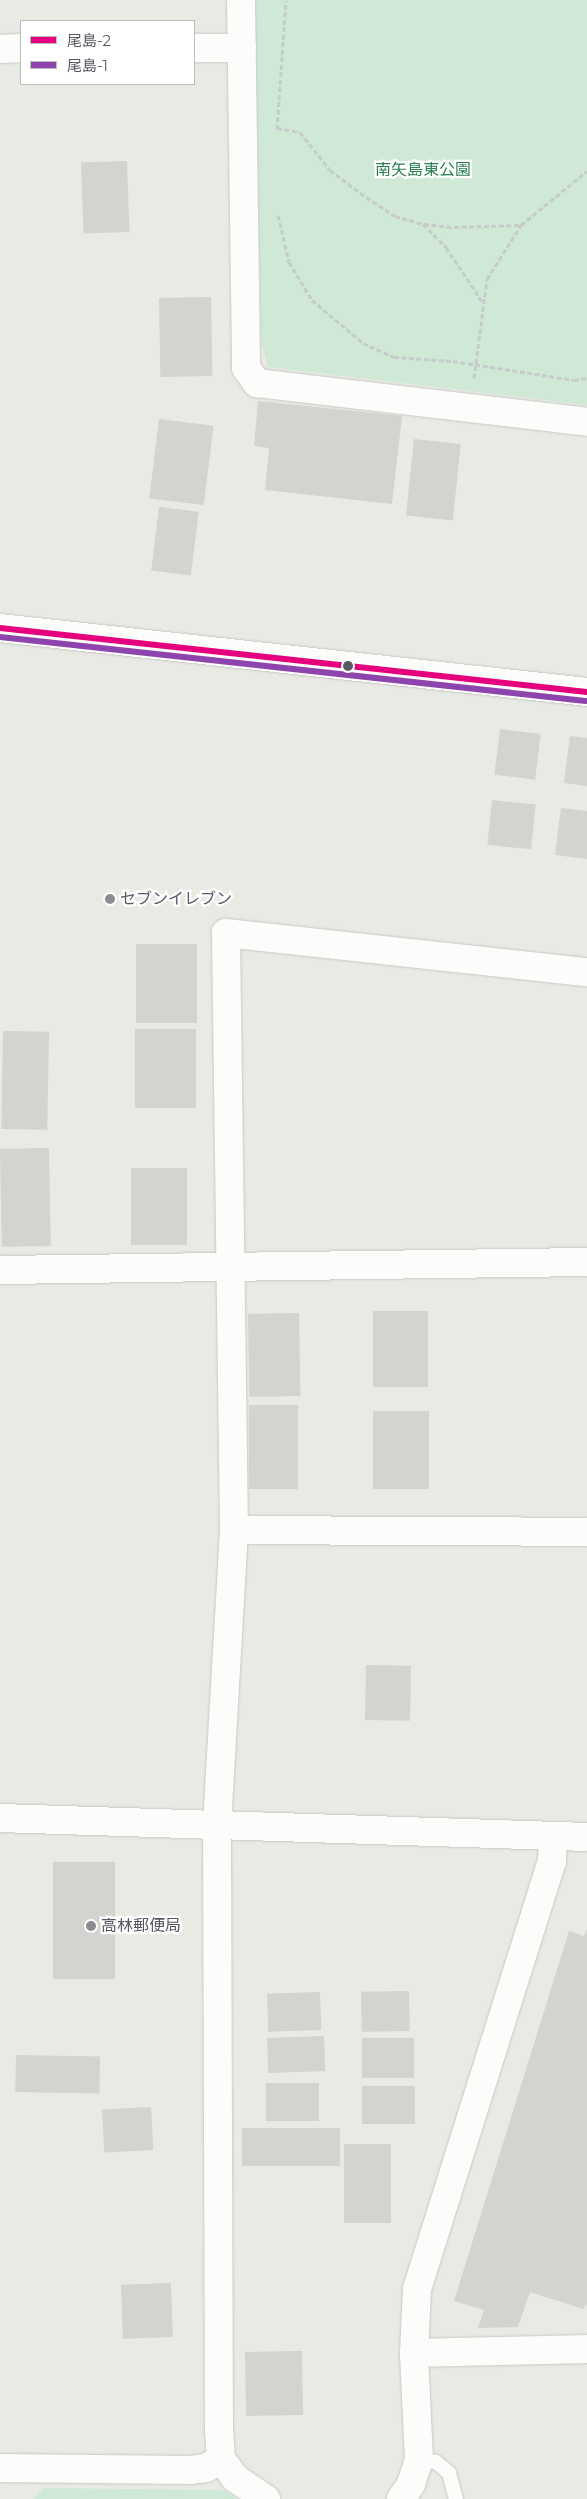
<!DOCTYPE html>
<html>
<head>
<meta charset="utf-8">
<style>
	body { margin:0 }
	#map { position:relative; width:587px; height:2499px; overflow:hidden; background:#e9eae4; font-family:Montserrat,"Noto Sans JP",sans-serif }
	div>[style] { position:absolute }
	.green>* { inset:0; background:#cfe9d6 }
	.building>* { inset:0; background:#d3d3cf; transform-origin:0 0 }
	.path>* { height:3px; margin-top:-1.5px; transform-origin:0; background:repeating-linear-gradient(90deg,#c6cccb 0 5px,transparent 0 7.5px) }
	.roads { filter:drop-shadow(0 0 1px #c8c8c8) drop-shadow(0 0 1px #c8c8c8) }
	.service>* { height:14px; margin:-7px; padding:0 7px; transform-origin:7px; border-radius:7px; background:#fcfcfb }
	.minor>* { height:28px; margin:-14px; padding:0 14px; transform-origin:14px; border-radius:14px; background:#fcfcfb }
	.tertiary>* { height:28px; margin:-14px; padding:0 14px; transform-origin:14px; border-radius:14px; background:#fcfcfb }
	.bus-1>* { height:6px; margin:-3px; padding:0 3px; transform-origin:3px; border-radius:3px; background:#e5007d }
	.bus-2>* { height:6px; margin:-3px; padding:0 3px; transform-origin:3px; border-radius:3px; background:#8e44ad }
	.dots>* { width:14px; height:14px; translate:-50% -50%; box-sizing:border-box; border:2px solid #fff; border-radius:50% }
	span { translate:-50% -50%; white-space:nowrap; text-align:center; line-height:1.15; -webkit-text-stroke:4.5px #fff; paint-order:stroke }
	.park-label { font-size:16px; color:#2a8150 }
	.poi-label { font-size:16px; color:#595963 }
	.left { translate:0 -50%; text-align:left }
	.legend { position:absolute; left:20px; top:20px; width:175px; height:65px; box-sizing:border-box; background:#fff; border:1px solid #bdbdc1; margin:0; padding:6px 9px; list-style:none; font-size:15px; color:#595963 }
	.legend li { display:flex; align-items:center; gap:10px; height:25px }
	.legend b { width:25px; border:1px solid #bdbdc1 }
</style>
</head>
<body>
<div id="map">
	<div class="green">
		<i style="clip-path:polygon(255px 0,587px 0,587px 405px,268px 367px,261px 341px)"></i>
		<i style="clip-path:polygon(43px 2488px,223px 2490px,236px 2499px,33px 2499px)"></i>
	</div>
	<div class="building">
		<i style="left:127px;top:161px;width:71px;height:46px;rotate:88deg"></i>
		<i style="left:211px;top:297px;width:79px;height:52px;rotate:89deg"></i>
		<i style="clip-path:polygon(258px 401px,402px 416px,392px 504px,265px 490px,269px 448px,254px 446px)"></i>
		<i style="left:159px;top:419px;width:55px;height:80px;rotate:7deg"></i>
		<i style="left:414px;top:439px;width:47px;height:77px;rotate:6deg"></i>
		<i style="left:159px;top:507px;width:40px;height:64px;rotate:7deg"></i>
		<i style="left:500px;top:729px;width:41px;height:46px;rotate:7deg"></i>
		<i style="clip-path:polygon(570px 736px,587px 738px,587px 786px,564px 783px)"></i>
		<i style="left:492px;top:800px;width:44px;height:45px;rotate:6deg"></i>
		<i style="clip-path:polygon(561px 808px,587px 811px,587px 859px,555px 855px)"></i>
		<i style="left:136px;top:944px;width:61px;height:79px"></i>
		<i style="left:135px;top:1029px;width:61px;height:79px"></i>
		<i style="left:3px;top:1031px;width:46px;height:98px;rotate:1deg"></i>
		<i style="left:49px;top:1148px;width:98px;height:49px;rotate:89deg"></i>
		<i style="left:131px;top:1168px;width:56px;height:77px"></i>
		<i style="left:373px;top:1311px;width:55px;height:76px"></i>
		<i style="left:299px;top:1313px;width:83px;height:51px;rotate:89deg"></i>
		<i style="left:249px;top:1405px;width:49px;height:84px"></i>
		<i style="left:373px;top:1411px;width:56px;height:78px"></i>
		<i style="left:366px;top:1665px;width:45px;height:55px;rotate:1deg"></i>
		<i style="left:53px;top:1862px;width:62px;height:117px"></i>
		<i style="clip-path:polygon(587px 1929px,587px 2304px,583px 2309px,530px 2292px,518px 2327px,478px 2328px,484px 2310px,454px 2301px,569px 1931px,584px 1936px)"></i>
		<i style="left:409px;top:1991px;width:40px;height:48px;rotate:89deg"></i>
		<i style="left:320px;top:1992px;width:38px;height:53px;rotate:88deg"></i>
		<i style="left:324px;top:2036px;width:35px;height:57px;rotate:88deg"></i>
		<i style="left:414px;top:2038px;width:40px;height:52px;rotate:90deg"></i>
		<i style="left:16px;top:2055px;width:84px;height:37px;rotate:1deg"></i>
		<i style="left:266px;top:2083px;width:53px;height:38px"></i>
		<i style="left:362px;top:2086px;width:53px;height:38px"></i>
		<i style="left:151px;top:2107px;width:43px;height:49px;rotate:87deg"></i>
		<i style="left:242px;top:2128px;width:98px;height:38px"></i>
		<i style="left:344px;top:2144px;width:47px;height:79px"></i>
		<i style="left:171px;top:2283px;width:54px;height:50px;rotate:88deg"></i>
		<i style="left:302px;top:2351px;width:64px;height:57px;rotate:89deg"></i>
	</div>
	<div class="path">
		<i style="left:277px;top:128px;width:23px;rotate:10deg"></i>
		<i style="left:300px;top:132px;width:48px;rotate:51.7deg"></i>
		<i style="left:330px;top:170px;width:38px;rotate:37deg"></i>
		<i style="left:360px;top:193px;width:42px;rotate:33.3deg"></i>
		<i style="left:395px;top:216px;width:29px;rotate:16deg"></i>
		<i style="left:423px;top:224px;width:33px;rotate:45deg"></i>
		<i style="left:446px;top:247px;width:67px;rotate:56.5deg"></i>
		<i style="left:277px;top:129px;width:129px;rotate:-86deg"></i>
		<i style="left:278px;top:215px;width:48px;rotate:76.8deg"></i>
		<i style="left:289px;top:262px;width:44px;rotate:58.8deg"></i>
		<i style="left:312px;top:300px;width:67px;rotate:40.1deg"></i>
		<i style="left:363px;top:343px;width:34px;rotate:24deg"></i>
		<i style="left:394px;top:357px;width:59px;rotate:3.9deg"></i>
		<i style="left:453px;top:361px;width:122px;rotate:8.9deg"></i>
		<i style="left:574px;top:380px;width:13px;rotate:-9deg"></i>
		<i style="left:424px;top:224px;width:30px;rotate:6deg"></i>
		<i style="left:454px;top:227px;width:67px;rotate:-1.7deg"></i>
		<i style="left:474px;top:378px;width:100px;rotate:-82.5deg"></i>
		<i style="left:487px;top:279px;width:64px;rotate:-57.8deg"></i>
		<i style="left:521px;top:225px;width:85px;rotate:-39.3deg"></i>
	</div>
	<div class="roads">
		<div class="service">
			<i style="left:419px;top:2460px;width:17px;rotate:7deg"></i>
			<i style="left:436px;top:2462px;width:17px;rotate:40deg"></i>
			<i style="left:449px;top:2473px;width:27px;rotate:75deg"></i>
		</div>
		<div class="minor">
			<i style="left:241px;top:0;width:368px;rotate:89.2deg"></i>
			<i style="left:246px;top:368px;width:19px;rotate:54deg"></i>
			<i style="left:257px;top:383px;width:332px;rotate:6.7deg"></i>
			<i style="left:194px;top:48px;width:48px"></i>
			<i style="left:0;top:49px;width:21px;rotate:-3deg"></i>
			<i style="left:0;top:1270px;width:587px;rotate:-0.78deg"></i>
			<i style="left:234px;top:1530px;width:353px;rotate:0.3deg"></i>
			<i style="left:0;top:1818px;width:587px;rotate:1.85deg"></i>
			<i style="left:414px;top:2353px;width:173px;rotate:-1.3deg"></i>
			<i style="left:0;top:2468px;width:190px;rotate:0.6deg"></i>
			<i style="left:190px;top:2470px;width:16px;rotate:-7deg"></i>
			<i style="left:206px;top:2468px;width:17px;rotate:-31deg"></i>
			<i style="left:266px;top:2499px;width:37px;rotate:-146deg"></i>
			<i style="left:235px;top:2478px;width:24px;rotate:-126deg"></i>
			<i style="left:221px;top:2459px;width:27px;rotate:-94deg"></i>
			<i style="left:219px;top:2432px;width:607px;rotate:-90.19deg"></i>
			<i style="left:217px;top:1825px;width:295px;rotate:-86.7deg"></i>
			<i style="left:234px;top:1530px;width:597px;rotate:-90.77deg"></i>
			<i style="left:226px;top:933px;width:363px;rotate:6.2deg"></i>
			<i style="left:401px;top:2499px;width:18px;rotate:-56deg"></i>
			<i style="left:411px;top:2484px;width:25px;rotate:-72deg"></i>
			<i style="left:419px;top:2460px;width:107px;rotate:-92.7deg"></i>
			<i style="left:414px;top:2353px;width:64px;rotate:-87.3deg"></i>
			<i style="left:417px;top:2289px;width:448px;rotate:-72.5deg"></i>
			<i style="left:552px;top:1862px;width:26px;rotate:-88deg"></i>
		</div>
		<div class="tertiary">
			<i style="left:0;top:628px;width:590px;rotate:6.22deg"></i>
		</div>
	</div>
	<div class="bus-1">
		<i style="left:0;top:628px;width:590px;rotate:6.22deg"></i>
	</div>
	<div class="bus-2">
		<i style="left:0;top:637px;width:589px;rotate:6.23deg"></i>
	</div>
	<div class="dots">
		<i style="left:348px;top:666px;background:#595963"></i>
		<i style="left:110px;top:899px;background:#8b8c90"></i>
		<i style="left:91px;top:1926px;background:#8b8c90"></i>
	</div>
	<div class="park-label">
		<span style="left:423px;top:170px">南矢島東公園</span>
	</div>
	<div class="poi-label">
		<span class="left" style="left:120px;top:899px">セブンイレブン</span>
		<span class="left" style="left:101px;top:1926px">高林郵便局</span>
	</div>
	<ul class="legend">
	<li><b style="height:6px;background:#e5007d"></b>尾島-2</li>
	<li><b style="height:6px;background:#8e44ad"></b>尾島-1</li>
	</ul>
</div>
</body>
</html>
